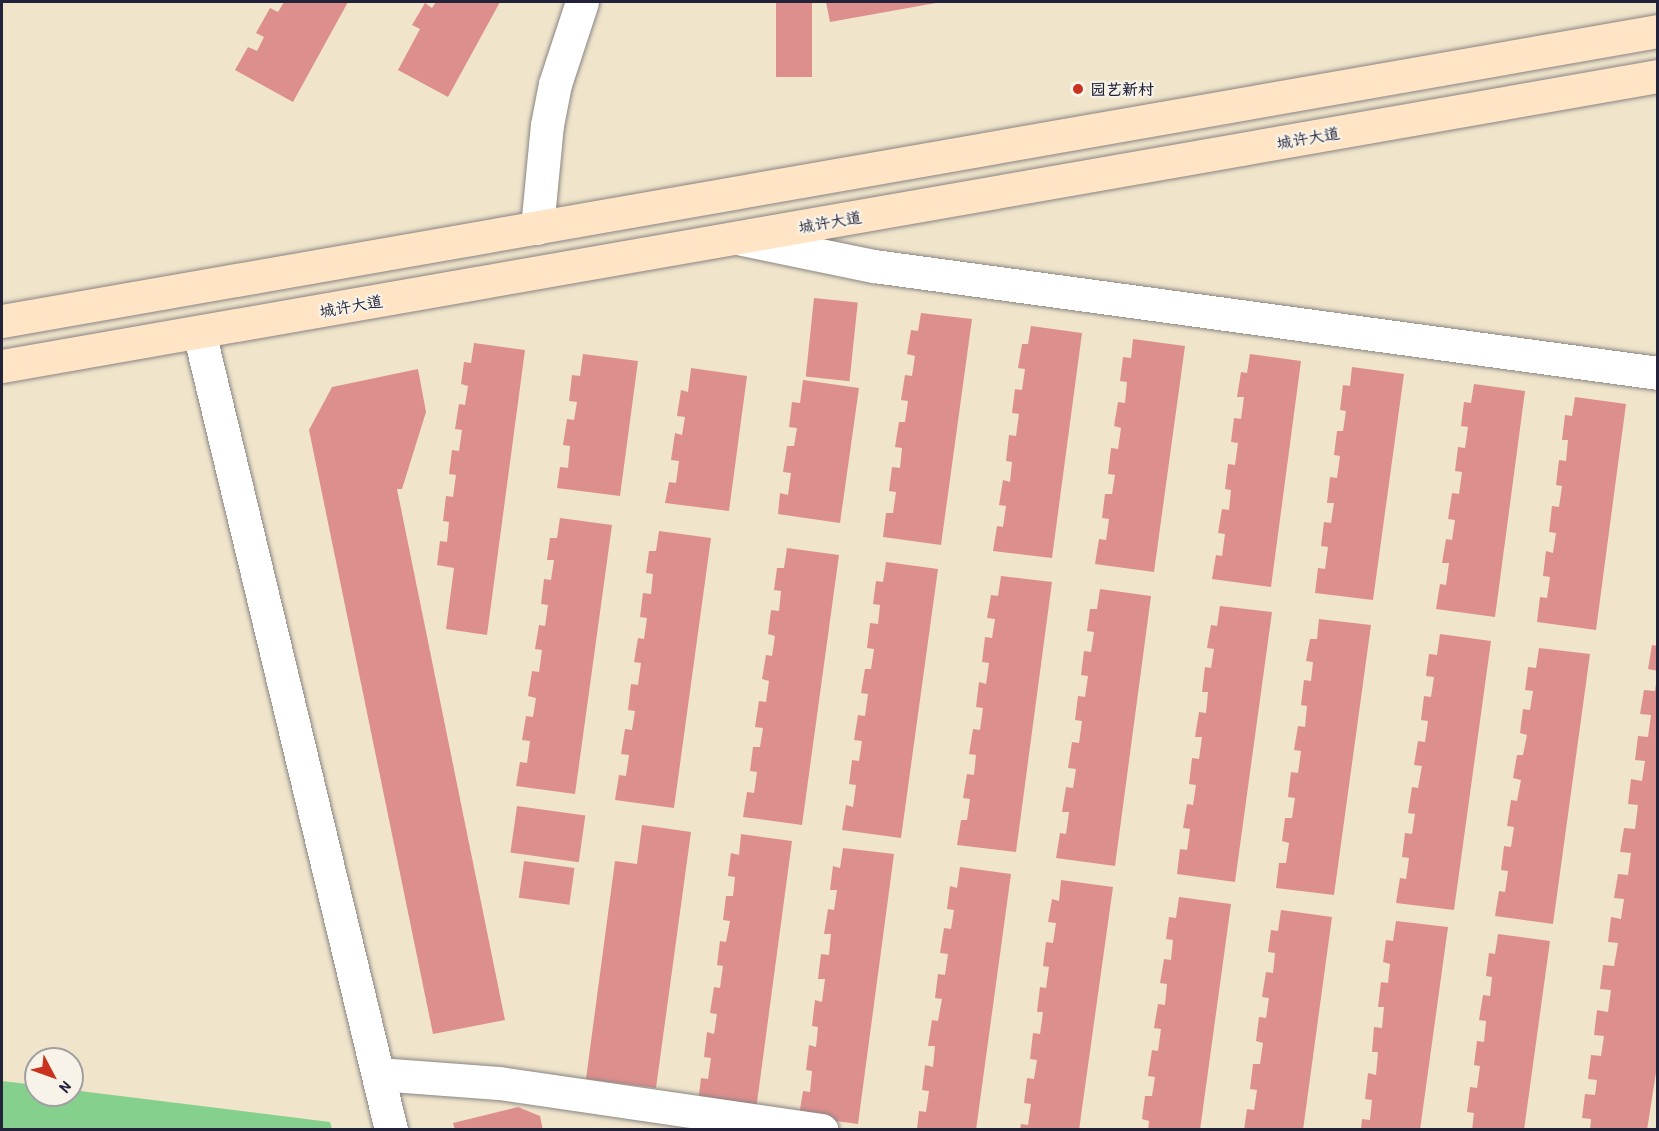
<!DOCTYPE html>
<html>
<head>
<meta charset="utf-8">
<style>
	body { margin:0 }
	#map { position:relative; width:1659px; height:1131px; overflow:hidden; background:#f0e5cb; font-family:"Patrick Hand","LXGW WenKai TC",sans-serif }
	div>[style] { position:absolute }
	.green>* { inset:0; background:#86d08d }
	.building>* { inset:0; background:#dd8f8d; transform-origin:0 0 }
	.roads { filter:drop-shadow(0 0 2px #898483) drop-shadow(0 0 2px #898483) }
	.street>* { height:33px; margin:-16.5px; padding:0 16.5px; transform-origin:16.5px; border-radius:16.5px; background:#fff }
	.secondary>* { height:33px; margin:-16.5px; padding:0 16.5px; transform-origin:16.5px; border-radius:16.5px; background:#ffe4c6 }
	.dots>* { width:16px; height:16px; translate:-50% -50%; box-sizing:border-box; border:3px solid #f7f3e8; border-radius:50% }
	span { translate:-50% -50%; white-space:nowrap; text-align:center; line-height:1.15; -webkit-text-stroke:4.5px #f7f3e8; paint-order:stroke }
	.poi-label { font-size:16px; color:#22223b; font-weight:700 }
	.left { translate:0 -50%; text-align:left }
	.street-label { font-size:16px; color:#22223b }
	.frame { position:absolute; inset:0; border:3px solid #22223b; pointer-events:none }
	.north { position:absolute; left:24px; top:1047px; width:60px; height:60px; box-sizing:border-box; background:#f7f3e8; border:2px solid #a29fa3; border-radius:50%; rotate:131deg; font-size:16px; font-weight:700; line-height:24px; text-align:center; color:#22223b }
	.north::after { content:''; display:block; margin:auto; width:21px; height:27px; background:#c8321e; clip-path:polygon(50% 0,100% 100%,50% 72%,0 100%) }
</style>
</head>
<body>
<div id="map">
	<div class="green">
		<i style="clip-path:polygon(2px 1081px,36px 1085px,36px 1095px,72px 1095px,72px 1090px,330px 1122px,332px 1129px,2px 1129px)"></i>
	</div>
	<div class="building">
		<i style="clip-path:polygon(284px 2px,348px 2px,293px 102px,235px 70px,248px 47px,257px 51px,264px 37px,256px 33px,270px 8px,278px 12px)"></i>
		<i style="clip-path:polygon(436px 2px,500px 2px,448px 97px,398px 70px,420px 29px,412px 25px,425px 3px,432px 8px)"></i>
		<i style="left:776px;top:2px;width:36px;height:75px"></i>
		<i style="clip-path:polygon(826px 2px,936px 2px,936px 3px,830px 22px)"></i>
		<i style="left:814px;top:298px;width:44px;height:79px;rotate:6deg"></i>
		<i style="clip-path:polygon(921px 313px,972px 319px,941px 545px,883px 537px,886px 513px,893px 513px,896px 492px,889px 491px,892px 467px,900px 468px,902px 448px,895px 447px,899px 422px,905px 422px,908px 401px,901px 400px,905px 375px,912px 376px,915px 356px,907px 354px,911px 330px,918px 331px)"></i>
		<i style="clip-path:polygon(1031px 326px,1082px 333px,1052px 558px,993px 551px,997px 526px,1003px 527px,1006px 506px,999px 505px,1003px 480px,1010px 482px,1012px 462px,1006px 461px,1009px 435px,1016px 436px,1019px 414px,1012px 413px,1015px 389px,1022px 390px,1025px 369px,1018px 368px,1022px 344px,1028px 344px)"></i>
		<i style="clip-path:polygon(1133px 339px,1185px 346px,1154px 572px,1095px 564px,1099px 539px,1106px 540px,1109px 519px,1102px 518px,1105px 494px,1112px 494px,1115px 475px,1108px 474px,1111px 448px,1118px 449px,1121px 428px,1114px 426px,1118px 402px,1125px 403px,1127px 382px,1120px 381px,1123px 357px,1131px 358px)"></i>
		<i style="clip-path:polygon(474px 343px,525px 350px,487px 635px,446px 629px,454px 568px,437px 565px,440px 541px,447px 542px,449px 522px,443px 521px,446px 496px,453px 497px,456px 475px,449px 474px,452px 450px,459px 451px,462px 430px,455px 429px,459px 404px,465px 405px,468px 386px,461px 384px,464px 362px,471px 363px)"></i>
		<i style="clip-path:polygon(583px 354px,638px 361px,620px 496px,557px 488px,560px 467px,568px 468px,570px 446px,563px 445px,567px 419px,574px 420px,577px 402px,569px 401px,572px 375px,580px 376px)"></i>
		<i style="clip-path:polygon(1250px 354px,1301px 361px,1271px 587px,1212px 579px,1216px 555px,1222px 556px,1225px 534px,1218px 533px,1222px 509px,1229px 510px,1231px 490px,1225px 489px,1228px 464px,1235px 465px,1238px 443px,1231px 442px,1234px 418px,1241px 419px,1244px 397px,1237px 397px,1241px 372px,1247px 373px)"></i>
		<i style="clip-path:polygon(1352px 367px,1404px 374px,1373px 600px,1315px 593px,1318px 568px,1325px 569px,1328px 547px,1321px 546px,1324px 522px,1331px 523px,1334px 503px,1327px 503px,1330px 477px,1337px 478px,1340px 456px,1334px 455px,1337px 431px,1343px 431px,1346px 411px,1340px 410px,1343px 385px,1350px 386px)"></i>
		<i style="clip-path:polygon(691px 368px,747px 376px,729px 511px,665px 503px,669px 482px,676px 483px,679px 461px,671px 460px,675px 433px,682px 435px,685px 417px,677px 416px,681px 390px,688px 392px)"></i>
		<i style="clip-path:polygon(418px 369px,426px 412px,402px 489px,397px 489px,505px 1020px,433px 1034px,309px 430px,332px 387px)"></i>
		<i style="clip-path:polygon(803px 380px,859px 388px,840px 523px,778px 514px,780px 493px,788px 495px,791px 473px,783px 472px,787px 446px,794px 446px,797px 428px,789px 427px,792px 402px,800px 403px)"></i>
		<i style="clip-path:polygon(1474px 384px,1525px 391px,1495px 617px,1436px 609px,1440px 584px,1446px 585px,1449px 563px,1442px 563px,1446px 539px,1452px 540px,1455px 520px,1448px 519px,1452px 493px,1459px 494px,1462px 472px,1455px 471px,1458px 447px,1465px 448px,1468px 427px,1461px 426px,1464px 402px,1471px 403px)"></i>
		<i style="clip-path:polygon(1575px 397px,1626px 404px,1596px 630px,1537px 622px,1540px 597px,1547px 598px,1550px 577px,1543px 576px,1546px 551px,1553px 553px,1556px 533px,1549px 532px,1552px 506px,1559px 507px,1562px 486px,1556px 485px,1559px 460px,1566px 461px,1568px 440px,1562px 440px,1565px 415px,1572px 416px)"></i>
		<i style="clip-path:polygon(560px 518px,612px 525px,575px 794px,516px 786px,520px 762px,527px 763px,530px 741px,522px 740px,526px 716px,533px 717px,536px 698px,528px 696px,532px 671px,539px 672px,542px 650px,535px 649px,539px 625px,545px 626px,548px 605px,541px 604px,544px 579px,551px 580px,554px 560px,547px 560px,550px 538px,557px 538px)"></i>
		<i style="clip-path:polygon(659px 531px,711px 538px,674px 808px,615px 800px,619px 775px,626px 776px,629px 755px,621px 754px,625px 729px,632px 730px,635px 711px,628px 710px,631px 684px,638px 685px,641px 663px,634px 662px,638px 638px,644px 639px,647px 618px,640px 617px,643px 593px,651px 594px,653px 574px,646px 573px,649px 551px,656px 551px)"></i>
		<i style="clip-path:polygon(787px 548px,839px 555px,802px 825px,743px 817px,747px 792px,754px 793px,757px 772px,750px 771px,753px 747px,760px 747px,763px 728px,755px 727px,759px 701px,766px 702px,769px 681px,762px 679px,766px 655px,772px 656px,775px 636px,768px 634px,771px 610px,779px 611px,781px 591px,774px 590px,777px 568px,784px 568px)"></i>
		<i style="clip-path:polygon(886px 562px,938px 569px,901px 838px,842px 830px,846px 805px,853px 807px,856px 785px,849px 784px,852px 760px,859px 761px,862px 741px,854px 740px,858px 715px,865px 716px,868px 694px,861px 693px,865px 669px,871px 669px,874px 649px,867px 648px,870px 623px,878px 624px,880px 605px,873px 604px,876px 581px,883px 582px)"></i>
		<i style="clip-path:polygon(1001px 576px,1052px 582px,1016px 852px,957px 845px,961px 820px,967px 820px,970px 799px,963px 798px,967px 774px,974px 775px,976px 755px,969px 754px,973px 729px,980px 730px,983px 708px,976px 707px,979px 682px,986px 684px,989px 663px,982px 662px,985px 637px,992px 638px,995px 619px,987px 618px,991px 595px,998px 596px)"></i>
		<i style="clip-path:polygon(1100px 589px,1151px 596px,1115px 866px,1056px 858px,1060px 833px,1066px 834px,1069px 812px,1062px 812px,1066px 787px,1073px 788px,1076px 769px,1068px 768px,1072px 742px,1079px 743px,1082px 721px,1075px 720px,1078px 696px,1085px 697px,1088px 676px,1081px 675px,1084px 651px,1091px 652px,1094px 632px,1087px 631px,1090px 609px,1097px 609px)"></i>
		<i style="clip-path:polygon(1220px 606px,1272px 612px,1235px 882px,1177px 874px,1180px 849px,1187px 850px,1190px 829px,1183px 828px,1187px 804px,1193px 805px,1196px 785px,1189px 784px,1192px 758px,1199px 759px,1202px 737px,1195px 737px,1199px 712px,1206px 713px,1208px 692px,1202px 692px,1205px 667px,1211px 668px,1214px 649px,1207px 648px,1211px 625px,1217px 626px)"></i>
		<i style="clip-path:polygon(1319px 619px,1371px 625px,1334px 895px,1276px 888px,1279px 863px,1286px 863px,1289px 843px,1282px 841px,1285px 818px,1292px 818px,1295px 798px,1288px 797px,1291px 772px,1298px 773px,1301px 751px,1294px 750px,1298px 726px,1305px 727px,1307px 706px,1301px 705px,1304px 680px,1311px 681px,1313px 662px,1306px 661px,1310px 639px,1317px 639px)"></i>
		<i style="clip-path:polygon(1440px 634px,1491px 641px,1454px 910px,1396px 903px,1400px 878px,1406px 879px,1409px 858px,1402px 857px,1405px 833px,1412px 834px,1415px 814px,1408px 813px,1412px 787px,1418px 788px,1422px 766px,1414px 765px,1418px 741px,1425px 742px,1428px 721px,1421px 720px,1424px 696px,1431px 697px,1434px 677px,1426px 676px,1429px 654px,1437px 655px)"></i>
		<i style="clip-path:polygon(1652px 645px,1658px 646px,1658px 671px,1648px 669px)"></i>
		<i style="clip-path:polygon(1539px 648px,1590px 654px,1553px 924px,1495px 916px,1499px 891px,1505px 892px,1508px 871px,1501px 870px,1504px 846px,1511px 847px,1514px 827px,1507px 826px,1511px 800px,1517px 801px,1521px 780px,1513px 778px,1517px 755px,1523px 755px,1527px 735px,1520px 733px,1523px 709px,1530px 710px,1533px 691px,1525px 690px,1528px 667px,1536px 668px)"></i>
		<i style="clip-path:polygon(1656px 684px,1658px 1060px,1647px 1130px,1590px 1130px,1591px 1119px,1582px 1118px,1585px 1094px,1595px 1095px,1597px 1080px,1588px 1079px,1591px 1055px,1601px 1056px,1604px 1036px,1594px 1035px,1597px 1010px,1608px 1012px,1611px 990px,1600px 989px,1603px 965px,1614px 966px,1618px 943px,1608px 942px,1611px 917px,1621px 919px,1624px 899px,1614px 898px,1618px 874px,1628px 875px,1631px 853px,1620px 852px,1624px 828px,1635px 829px,1638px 805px,1628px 804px,1631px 779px,1642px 781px,1645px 761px,1635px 760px,1638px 736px,1648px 737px,1651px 715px,1640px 714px,1644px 690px,1655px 691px)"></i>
		<i style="left:517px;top:806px;width:69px;height:47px;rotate:8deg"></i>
		<i style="clip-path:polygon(642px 825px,691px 832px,656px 1088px,586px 1079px,615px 861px,637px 864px)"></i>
		<i style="clip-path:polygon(741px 834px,792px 841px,756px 1110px,698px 1103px,701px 1078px,708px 1079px,711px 1058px,704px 1057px,707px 1032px,714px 1034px,717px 1014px,710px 1013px,714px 987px,720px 988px,723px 966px,717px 965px,720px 941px,726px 942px,730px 921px,723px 920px,726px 896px,733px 896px,735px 877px,728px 876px,731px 853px,739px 855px)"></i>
		<i style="clip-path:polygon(843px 848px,894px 854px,858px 1124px,799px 1116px,803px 1091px,810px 1092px,812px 1071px,806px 1070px,809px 1045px,816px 1047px,818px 1027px,812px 1026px,815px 1000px,822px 1002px,825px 979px,818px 979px,821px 954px,829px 955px,831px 934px,824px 934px,828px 909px,834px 910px,837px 890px,830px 890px,833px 866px,840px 868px)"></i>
		<i style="left:524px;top:861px;width:51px;height:37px;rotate:8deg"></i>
		<i style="clip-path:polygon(960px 867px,1011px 874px,976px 1130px,917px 1130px,919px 1111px,926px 1112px,929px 1091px,922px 1090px,925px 1065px,933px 1067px,935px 1046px,928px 1046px,932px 1020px,938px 1021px,942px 999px,935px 998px,938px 974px,945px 975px,948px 954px,940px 953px,944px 928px,951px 929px,954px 910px,947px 909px,950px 886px,957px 888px)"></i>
		<i style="clip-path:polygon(1061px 880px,1113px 887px,1079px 1130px,1020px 1130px,1021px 1124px,1028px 1125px,1031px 1104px,1024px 1103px,1027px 1078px,1034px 1079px,1037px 1060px,1030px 1059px,1033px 1033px,1040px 1034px,1043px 1012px,1037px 1012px,1040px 987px,1046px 988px,1049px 967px,1043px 966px,1046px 942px,1053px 943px,1056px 923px,1048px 922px,1052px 899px,1059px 901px)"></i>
		<i style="clip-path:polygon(1179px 897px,1231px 904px,1200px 1130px,1148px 1130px,1149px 1121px,1142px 1119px,1145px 1096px,1152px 1096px,1155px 1077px,1148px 1076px,1152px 1050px,1158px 1051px,1161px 1029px,1154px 1028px,1158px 1004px,1165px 1005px,1167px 984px,1160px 983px,1164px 959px,1171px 960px,1173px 940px,1166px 939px,1169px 917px,1176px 918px)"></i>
		<i style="clip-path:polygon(1281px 910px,1332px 917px,1303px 1130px,1244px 1130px,1247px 1109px,1254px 1110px,1257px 1090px,1250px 1089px,1253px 1064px,1260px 1064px,1263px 1043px,1256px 1041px,1259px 1017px,1266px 1018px,1269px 998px,1262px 997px,1266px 972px,1273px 973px,1275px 953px,1268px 952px,1271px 930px,1278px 931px)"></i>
		<i style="clip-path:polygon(1396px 921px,1448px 927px,1420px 1130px,1361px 1130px,1362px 1119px,1370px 1120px,1372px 1100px,1365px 1099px,1368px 1073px,1376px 1075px,1378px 1052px,1372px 1052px,1374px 1027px,1382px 1028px,1384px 1007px,1378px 1007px,1381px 982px,1388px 983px,1390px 964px,1383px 962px,1386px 940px,1393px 941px)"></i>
		<i style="clip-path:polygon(1498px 934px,1550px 941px,1524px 1130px,1472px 1130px,1474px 1113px,1467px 1112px,1470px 1087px,1477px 1088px,1480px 1066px,1474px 1065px,1477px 1041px,1484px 1042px,1486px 1021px,1479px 1020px,1483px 995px,1490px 996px,1492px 977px,1486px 976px,1489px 953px,1495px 954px)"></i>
		<i style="clip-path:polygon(518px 1107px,540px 1116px,543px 1130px,455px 1130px,453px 1123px)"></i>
	</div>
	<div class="roads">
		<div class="street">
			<i style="left:537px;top:228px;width:103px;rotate:-84.5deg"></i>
			<i style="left:547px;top:125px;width:42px;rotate:-79deg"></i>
			<i style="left:555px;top:84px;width:86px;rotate:-71.8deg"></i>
			<i style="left:737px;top:238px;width:140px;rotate:11.6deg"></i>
			<i style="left:874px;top:266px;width:791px;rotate:7.77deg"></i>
			<i style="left:199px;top:332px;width:821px;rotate:76.47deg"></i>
			<i style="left:378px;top:1074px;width:121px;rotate:4.3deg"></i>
			<i style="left:499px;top:1083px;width:326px;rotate:8.3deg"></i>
		</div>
		<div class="secondary">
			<i style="left:2px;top:321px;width:1681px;rotate:-9.93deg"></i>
			<i style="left:2px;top:366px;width:1681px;rotate:-9.93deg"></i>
		</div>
	</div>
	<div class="dots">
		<i style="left:1078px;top:89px;background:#c8321e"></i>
	</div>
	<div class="poi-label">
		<span class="left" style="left:1090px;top:89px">园艺新村</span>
	</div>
	<div class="street-label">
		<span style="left:1308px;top:138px;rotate:-10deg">城许大道</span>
		<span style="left:830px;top:222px;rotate:-10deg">城许大道</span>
		<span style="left:351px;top:306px;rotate:-10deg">城许大道</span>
	</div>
	<div class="frame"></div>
	<div class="north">N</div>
</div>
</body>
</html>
